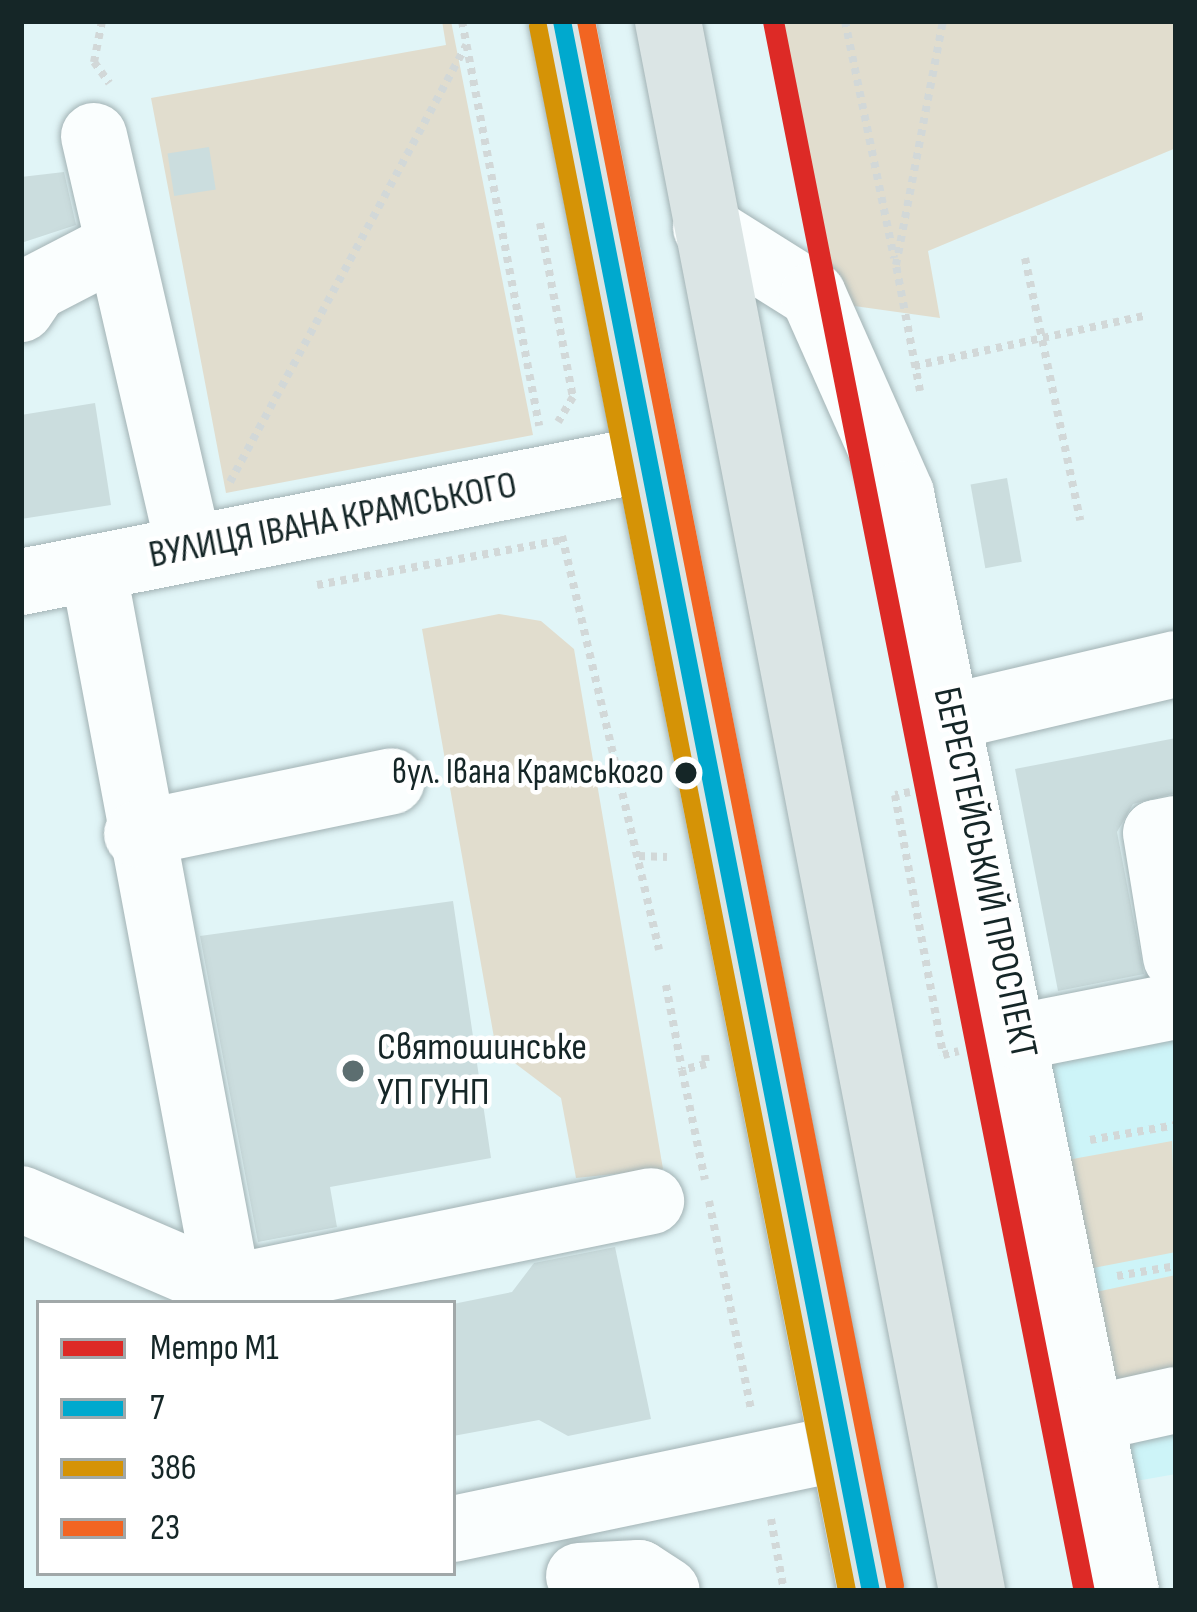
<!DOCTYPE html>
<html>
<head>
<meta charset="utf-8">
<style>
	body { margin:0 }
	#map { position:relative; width:1197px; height:1612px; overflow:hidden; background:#e1f5f7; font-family:"Sofia Sans Condensed",sans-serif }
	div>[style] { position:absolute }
	.built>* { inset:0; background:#cdf4f8 }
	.green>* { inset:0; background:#e1ddce }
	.building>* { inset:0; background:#cbddde; transform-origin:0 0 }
	.path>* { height:8px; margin-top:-4px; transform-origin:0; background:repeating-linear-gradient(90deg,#d2d8d8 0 6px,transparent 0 12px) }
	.roads { filter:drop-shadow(0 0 3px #a2b2b4) drop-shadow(0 0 3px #a2b2b4) }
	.minor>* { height:66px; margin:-33px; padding:0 33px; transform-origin:33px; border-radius:33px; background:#fafefe }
	.major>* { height:66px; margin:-33px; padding:0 33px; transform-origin:33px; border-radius:33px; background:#dbe5e5 }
	.bus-1>* { height:18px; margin:-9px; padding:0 9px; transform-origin:9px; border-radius:9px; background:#00a9ce }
	.bus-2>* { height:18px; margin:-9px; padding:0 9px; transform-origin:9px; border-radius:9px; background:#d59306 }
	.bus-3>* { height:18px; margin:-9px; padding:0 9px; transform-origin:9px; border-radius:9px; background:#f26522 }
	.metro-1>* { height:21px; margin:-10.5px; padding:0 10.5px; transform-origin:10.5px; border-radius:10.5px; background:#dd2a26 }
	.dots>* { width:33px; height:33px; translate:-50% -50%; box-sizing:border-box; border:6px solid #fff; border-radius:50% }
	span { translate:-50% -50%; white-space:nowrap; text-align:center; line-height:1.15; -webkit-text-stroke:9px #fff; paint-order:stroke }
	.bus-label { font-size:36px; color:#152627 }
	.right { translate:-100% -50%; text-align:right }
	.street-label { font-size:39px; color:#152627 }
	.poi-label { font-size:39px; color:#152627 }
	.left { translate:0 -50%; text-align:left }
	.frame { position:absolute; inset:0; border:24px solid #152627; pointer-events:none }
	.legend { position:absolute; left:36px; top:1300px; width:420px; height:276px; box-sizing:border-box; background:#fff; border:3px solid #a1a8a9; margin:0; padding:15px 21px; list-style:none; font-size:36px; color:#152627 }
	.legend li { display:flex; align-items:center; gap:24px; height:60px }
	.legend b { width:60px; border:3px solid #a1a8a9 }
</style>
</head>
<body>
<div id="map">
	<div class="built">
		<i style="clip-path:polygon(1176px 1031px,1176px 1474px,1119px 1484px,1033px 1060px)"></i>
	</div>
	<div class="green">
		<i style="clip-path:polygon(442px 21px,451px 21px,533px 435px,226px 493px,151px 98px,446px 45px)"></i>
		<i style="clip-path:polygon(782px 21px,1176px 21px,1176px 148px,928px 251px,940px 318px,840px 304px)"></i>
		<i style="clip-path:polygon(499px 614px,541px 621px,574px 649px,663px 1169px,576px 1178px,561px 1098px,496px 1049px,422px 629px)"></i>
		<i style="clip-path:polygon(1172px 1141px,1176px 1252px,1088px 1269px,1067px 1160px)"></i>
		<i style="clip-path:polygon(1176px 1275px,1176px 1390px,1110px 1403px,1091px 1293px)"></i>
	</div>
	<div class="building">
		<i style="left:209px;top:147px;width:43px;height:42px;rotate:81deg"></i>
		<i style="clip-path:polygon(64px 172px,76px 225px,21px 243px,21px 177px)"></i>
		<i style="clip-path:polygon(95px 403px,111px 505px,21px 519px,21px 415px)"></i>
		<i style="left:1007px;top:478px;width:85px;height:37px;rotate:80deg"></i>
		<i style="clip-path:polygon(1176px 738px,1176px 793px,1133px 804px,1117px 832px,1144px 974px,1058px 991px,1015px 769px)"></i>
		<i style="clip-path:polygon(453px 901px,491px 1158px,330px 1187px,337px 1227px,258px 1242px,200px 936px)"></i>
		<i style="clip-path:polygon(615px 1247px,651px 1419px,568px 1436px,539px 1420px,453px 1436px,453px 1304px,512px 1292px,534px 1263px)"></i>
	</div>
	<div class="path">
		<i style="left:102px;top:21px;width:42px;rotate:101deg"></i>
		<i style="left:94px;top:62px;width:26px;rotate:54deg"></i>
		<i style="left:462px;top:21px;width:412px;rotate:79.2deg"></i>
		<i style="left:845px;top:21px;width:242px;rotate:78.3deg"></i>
		<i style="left:540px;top:223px;width:177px;rotate:79.3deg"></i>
		<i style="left:573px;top:397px;width:29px;rotate:121deg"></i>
		<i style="left:1025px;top:258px;width:268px;rotate:78.1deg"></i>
		<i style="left:914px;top:366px;width:239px;rotate:-12.3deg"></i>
		<i style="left:920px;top:391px;width:128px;rotate:-100.8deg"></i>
		<i style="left:896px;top:265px;width:248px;rotate:-79.1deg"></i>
		<i style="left:230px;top:482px;width:497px;rotate:-61.6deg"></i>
		<i style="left:562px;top:536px;width:425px;rotate:76.8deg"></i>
		<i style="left:317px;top:585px;width:250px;rotate:-10.4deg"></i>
		<i style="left:910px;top:792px;width:15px;rotate:169deg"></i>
		<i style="left:895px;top:795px;width:264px;rotate:79.5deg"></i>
		<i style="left:943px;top:1055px;width:16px;rotate:-14deg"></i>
		<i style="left:639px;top:856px;width:28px;rotate:2deg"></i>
		<i style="left:666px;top:985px;width:86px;rotate:79.3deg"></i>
		<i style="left:705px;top:1055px;width:9px;rotate:84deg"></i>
		<i style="left:706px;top:1064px;width:25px;rotate:166deg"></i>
		<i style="left:682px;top:1070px;width:112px;rotate:78.2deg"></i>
		<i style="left:1090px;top:1140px;width:87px;rotate:-9.9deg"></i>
		<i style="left:709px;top:1201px;width:213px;rotate:78.6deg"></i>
		<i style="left:1117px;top:1276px;width:60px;rotate:-9.6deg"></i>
		<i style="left:771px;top:1519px;width:73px;rotate:79.8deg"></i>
	</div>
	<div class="roads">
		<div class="minor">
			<i style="left:94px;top:136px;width:422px;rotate:77deg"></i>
			<i style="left:706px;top:228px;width:126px;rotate:32.1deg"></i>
			<i style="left:813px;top:295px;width:218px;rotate:66.1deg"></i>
			<i style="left:901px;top:494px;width:1120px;rotate:78.41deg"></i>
			<i style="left:21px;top:309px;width:25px;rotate:-56deg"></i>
			<i style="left:35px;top:288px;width:93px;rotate:-27.4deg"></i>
			<i style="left:93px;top:568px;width:733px;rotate:79.38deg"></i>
			<i style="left:228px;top:1288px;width:432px;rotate:-11.6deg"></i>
			<i style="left:21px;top:582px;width:637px;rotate:-11.13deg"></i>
			<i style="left:954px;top:716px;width:228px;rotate:-13.2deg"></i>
			<i style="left:1176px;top:829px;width:20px;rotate:169deg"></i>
			<i style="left:1156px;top:833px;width:126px;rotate:80.8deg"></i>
			<i style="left:137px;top:834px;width:260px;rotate:-11.7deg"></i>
			<i style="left:1019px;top:1037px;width:160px;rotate:-11.2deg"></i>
			<i style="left:21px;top:1199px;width:225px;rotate:23.3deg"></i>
			<i style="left:1090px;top:1419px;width:88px;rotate:-12.5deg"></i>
			<i style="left:453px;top:1529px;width:397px;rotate:-11.8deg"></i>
			<i style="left:579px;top:1576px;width:60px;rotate:-2.9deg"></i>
			<i style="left:639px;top:1573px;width:33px;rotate:33deg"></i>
		</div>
		<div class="major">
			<i style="left:562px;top:21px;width:1600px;rotate:78.87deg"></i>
			<i style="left:668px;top:21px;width:1599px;rotate:79.04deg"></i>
		</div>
	</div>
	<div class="bus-1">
		<i style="left:562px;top:21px;width:1600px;rotate:78.87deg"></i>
	</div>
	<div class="bus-2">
		<i style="left:538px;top:26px;width:1595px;rotate:78.83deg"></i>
	</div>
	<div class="bus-3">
		<i style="left:586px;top:21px;width:1595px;rotate:78.83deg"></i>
	</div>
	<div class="metro-1">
		<i style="left:773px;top:21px;width:1601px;rotate:78.8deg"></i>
	</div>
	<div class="dots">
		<i style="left:686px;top:773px;background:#152627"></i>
		<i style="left:353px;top:1071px;background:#5c6e70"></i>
	</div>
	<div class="bus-label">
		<span class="right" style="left:664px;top:773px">вул. Івана Крамського</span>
	</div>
	<div class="street-label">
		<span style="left:333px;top:521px;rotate:-11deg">ВУЛИЦЯ ІВАНА КРАМСЬКОГО</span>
		<span style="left:984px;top:873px;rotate:78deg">БЕРЕСТЕЙСЬКИЙ ПРОСПЕКТ</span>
	</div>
	<div class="poi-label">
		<span class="left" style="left:377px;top:1071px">Святошинське<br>УП ГУНП</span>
	</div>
	<div class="frame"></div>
	<ul class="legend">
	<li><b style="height:15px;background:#dd2a26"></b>Метро M1</li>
	<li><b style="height:15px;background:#00a9ce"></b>7</li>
	<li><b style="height:15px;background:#d59306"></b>386</li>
	<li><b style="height:15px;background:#f26522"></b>23</li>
	</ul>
</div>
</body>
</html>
